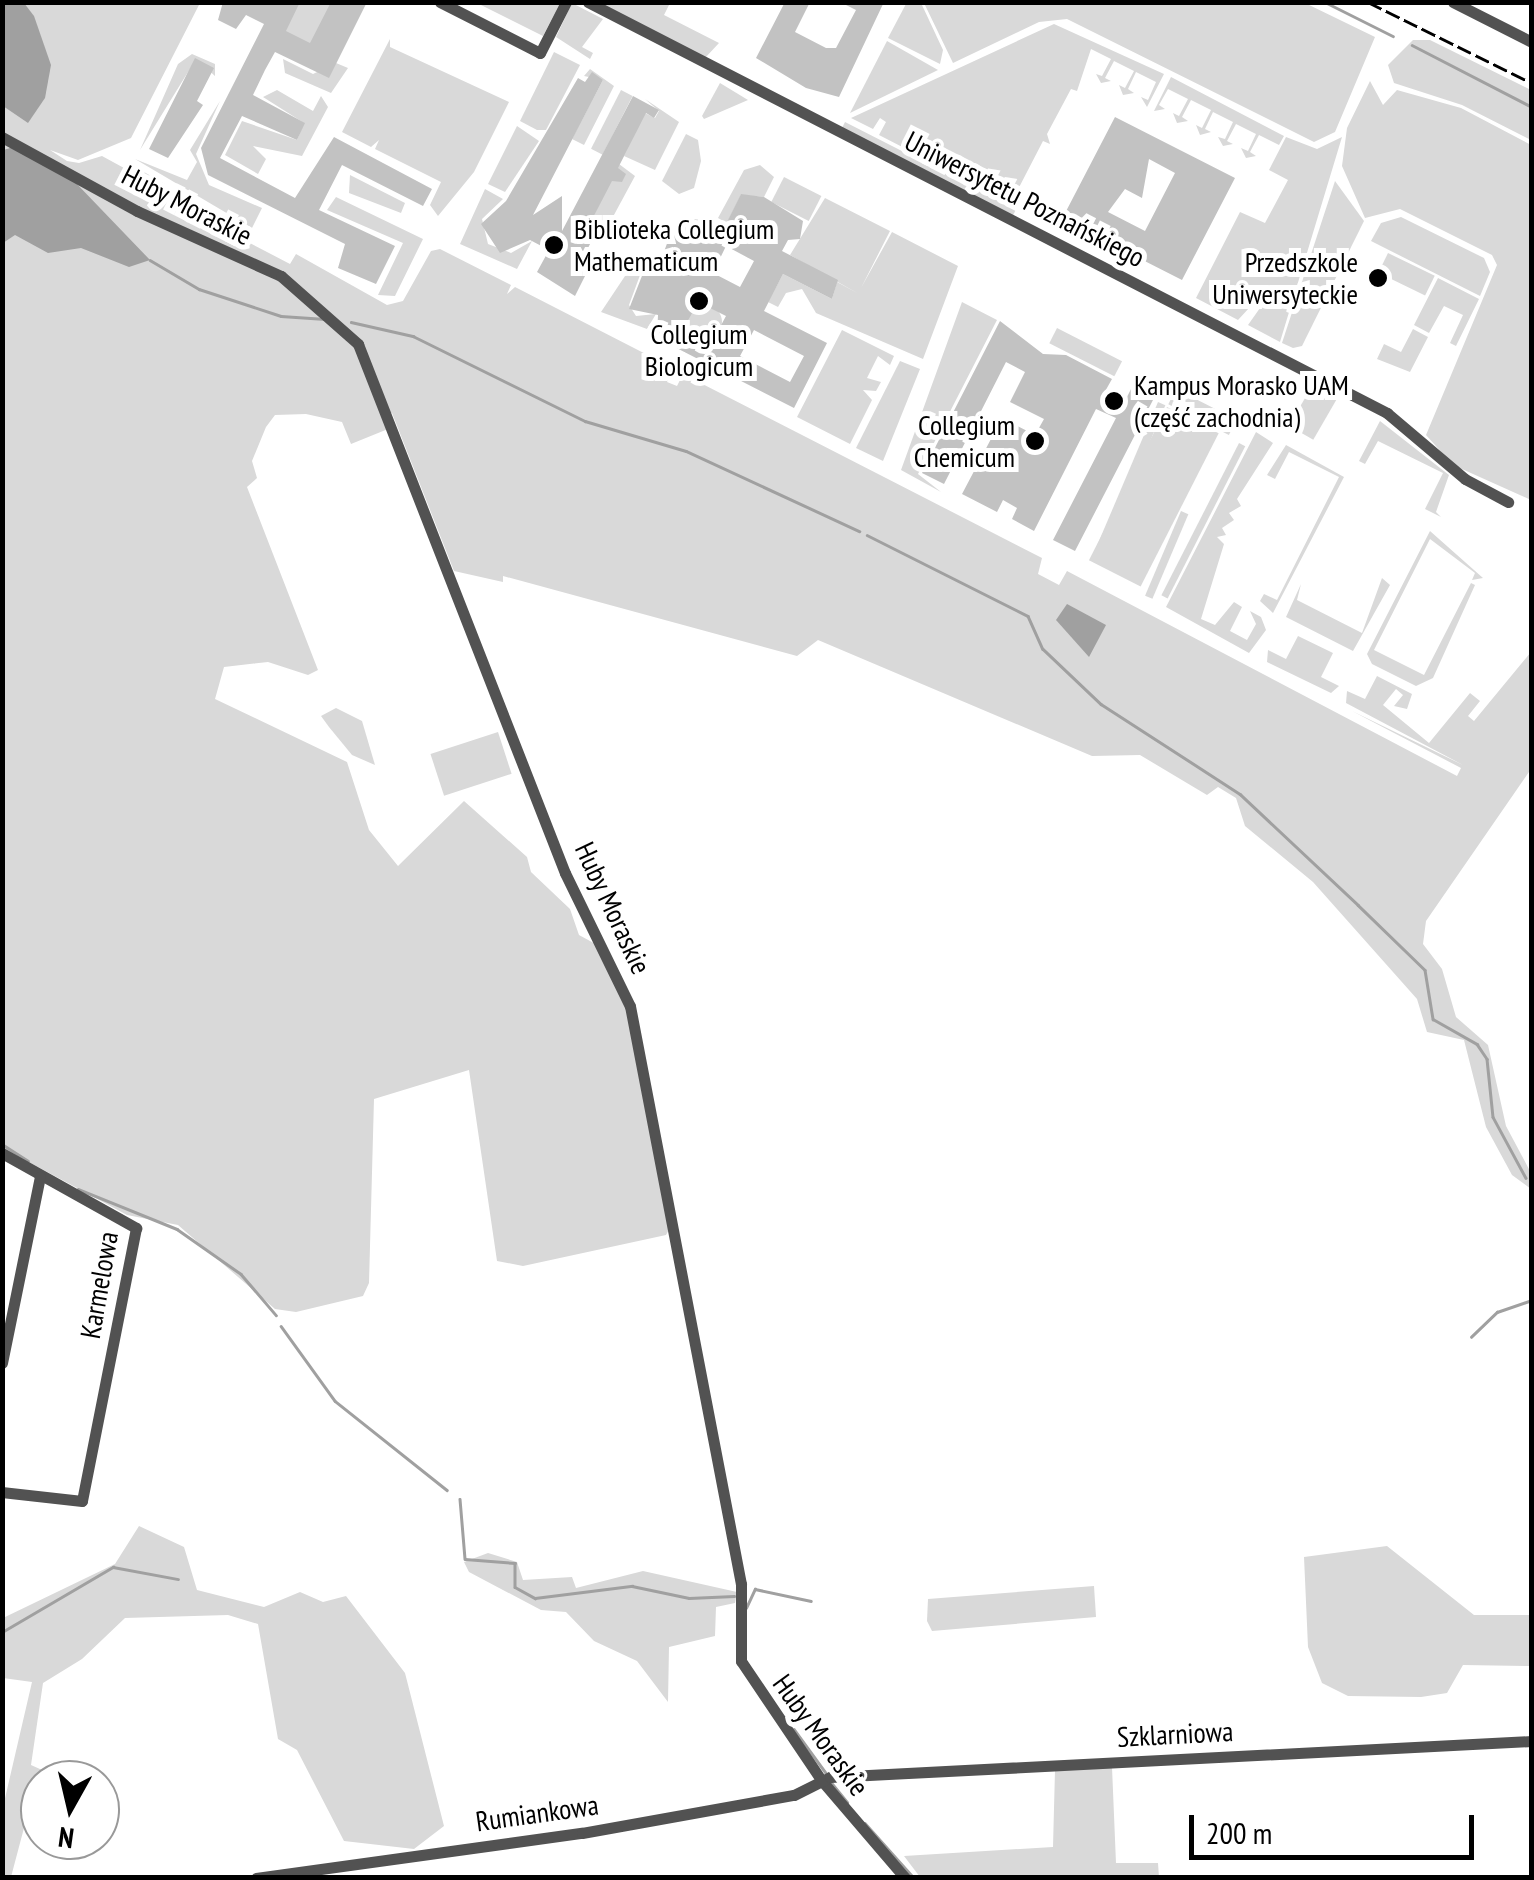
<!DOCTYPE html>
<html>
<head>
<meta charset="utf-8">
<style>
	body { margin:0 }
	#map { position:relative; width:1534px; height:1880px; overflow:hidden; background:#fff; font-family:"PT Sans Narrow",sans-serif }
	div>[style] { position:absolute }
	.green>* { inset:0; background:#d9d9d9; transform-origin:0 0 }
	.round { border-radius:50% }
	.water>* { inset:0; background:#a0a0a0 }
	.stream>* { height:2.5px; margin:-1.25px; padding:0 1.25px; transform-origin:1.25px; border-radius:1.25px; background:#a0a0a0 }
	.building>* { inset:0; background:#c2c2c2 }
	.minor>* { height:11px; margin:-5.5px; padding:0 5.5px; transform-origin:5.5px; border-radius:5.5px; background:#525252 }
	.rail>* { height:2.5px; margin-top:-1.25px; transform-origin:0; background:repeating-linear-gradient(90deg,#000 0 15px,transparent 0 20px) }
	.dots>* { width:28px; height:28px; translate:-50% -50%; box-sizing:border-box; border:5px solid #fff; border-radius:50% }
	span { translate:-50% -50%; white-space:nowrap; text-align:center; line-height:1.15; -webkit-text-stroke:10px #fff; paint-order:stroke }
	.street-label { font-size:28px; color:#000 }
	.poi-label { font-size:28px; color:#000 }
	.left { translate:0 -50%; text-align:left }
	.right { translate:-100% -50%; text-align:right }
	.frame { position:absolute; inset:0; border:5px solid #000; pointer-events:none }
	.north { position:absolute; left:20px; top:1760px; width:100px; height:100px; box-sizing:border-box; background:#fff; border:2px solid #999; border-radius:50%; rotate:188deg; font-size:28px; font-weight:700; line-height:40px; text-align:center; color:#000 }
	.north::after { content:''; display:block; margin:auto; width:35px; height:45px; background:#000; clip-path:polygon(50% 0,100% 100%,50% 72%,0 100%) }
	.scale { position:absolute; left:1189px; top:1815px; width:285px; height:45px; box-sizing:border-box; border:5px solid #000; border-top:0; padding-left:12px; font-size:30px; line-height:35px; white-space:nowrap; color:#000; -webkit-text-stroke:8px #fff; paint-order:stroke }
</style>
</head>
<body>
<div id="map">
	<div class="green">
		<i style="clip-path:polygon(907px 2px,922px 5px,943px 50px,940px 64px,888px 38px)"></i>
		<i style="clip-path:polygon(24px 3px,200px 3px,131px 138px,78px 160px,50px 150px,67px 161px,79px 163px,102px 156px,124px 168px,132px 165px,249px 233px,246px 241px,290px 264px,296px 254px,387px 305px,403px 301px,431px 251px,440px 249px,511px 285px,507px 294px,515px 287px,673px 368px,667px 382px,677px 386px,683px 374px,1042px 558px,1038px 574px,1059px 585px,1067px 571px,1457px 776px,1461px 768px,1352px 711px,1463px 765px,1346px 703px,1347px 691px,1365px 699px,1377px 676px,1412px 694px,1407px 709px,1394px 706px,1403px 695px,1396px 689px,1383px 705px,1429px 743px,1470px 693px,1480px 701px,1468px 716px,1474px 721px,1531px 652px,1531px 769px,1426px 921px,1423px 944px,1442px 969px,1456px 1017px,1488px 1045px,1506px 1126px,1531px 1173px,1531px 1189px,1512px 1175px,1486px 1127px,1464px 1040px,1427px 1032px,1417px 999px,1313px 882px,1245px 826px,1236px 798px,1218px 787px,1207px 795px,1140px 755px,1092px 756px,818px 640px,797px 656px,503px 576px,503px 582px,454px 571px,392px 413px,383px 413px,388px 429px,351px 444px,342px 422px,306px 414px,275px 415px,266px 427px,252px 461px,257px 478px,247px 487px,318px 670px,308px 675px,268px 662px,224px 667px,215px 699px,347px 762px,369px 830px,398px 866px,464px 801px,527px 857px,531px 872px,570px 909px,579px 935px,601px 947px,629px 1002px,672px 1224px,666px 1235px,523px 1266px,497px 1261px,469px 1070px,374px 1099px,369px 1283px,363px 1296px,296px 1312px,275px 1309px,178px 1225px,127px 1215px,3px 1148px,3px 223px,13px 147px,3px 150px,3px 100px,50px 65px)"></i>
		<i style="clip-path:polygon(299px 3px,338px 3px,320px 49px,283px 32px)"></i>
		<i style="clip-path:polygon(477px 3px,560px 3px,543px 36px)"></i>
		<i style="clip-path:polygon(572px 3px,603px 19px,582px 47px,593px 53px,590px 59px,556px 37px)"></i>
		<i style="clip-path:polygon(597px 3px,670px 3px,664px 15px,719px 43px,705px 58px)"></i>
		<i style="clip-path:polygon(924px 3px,1305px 3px,1375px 37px,1335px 132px,1314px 142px,1067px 19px,1039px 22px,953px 63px)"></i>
		<i style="clip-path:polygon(1054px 24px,1164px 74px,1147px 107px,1141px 97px,1148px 100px,1156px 82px,1136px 72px,1128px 89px,1134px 93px,1123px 95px,1119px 85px,1125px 88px,1134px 71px,1114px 61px,1105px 78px,1111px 81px,1101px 83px,1096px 74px,1102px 76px,1111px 59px,1091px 49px,1077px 91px,1071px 89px,1047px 134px,1050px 144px,1043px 141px,1011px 203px,879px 135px,886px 122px,880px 118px,873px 129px,851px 118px)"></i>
		<i style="clip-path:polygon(390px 39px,390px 47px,509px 102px,474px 172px,438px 216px,430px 205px,441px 182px,375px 149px,379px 140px,371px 147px,342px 132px)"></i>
		<i style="clip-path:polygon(1413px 40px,1430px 40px,1531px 90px,1531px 140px,1462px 105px,1394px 83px,1388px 65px)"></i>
		<i style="clip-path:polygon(887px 41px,938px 70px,850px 113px)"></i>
		<i style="clip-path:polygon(554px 52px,580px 65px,546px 130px,537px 130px,520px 121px)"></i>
		<i style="clip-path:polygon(192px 54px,215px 64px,215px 76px,196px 59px,140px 150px,178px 64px)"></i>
		<i style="clip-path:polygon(283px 59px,313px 74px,336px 63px,348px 68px,331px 93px,285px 73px)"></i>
		<i style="clip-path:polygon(590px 69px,614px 86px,584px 145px,572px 139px,603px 80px,584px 76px)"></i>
		<i style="clip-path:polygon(1171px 77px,1284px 136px,1279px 145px,1259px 135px,1250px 152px,1256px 156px,1246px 158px,1241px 148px,1248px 151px,1256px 134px,1236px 124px,1227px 141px,1233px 144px,1223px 146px,1218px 137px,1225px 139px,1233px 122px,1213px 112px,1205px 129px,1211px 132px,1200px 135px,1196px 125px,1202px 128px,1211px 110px,1191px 100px,1182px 117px,1188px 121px,1177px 123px,1173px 113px,1179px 116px,1188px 99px,1168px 89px,1159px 105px,1165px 109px,1154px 111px)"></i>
		<i style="clip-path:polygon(1370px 81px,1383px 105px,1397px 90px,1461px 108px,1531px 145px,1531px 500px,1453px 465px,1426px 435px,1497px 265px,1492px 255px,1400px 209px,1365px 218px,1342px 166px,1347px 128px)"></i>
		<i style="clip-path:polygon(720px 83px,748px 100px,704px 119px,702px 116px)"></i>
		<i style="clip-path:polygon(277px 90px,313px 111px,321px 96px,328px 107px,302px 156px,253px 146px,266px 159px,258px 174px,225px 155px,242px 121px,297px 140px,304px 123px,263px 97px)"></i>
		<i style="left:621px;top:90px;width:13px;height:66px;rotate:27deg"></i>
		<i style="clip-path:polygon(645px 99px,679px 122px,655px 170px,624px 156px,645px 113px,655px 118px,659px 111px)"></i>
		<i style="clip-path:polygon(220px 101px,196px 154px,209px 185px,262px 208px,252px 228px,135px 159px,187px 180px,197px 162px,190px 150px)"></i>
		<i style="left:845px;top:122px;width:192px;height:7px;rotate:27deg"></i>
		<i style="clip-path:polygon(517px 126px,539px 141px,505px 192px,488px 184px)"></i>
		<i style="clip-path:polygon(686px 134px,698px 140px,701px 161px,694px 188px,679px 194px,662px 181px)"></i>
		<i style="clip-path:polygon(1286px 137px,1317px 149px,1342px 137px,1280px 342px,1248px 325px,1260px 308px,1244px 285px,1250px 307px,1238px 320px,1196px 298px,1240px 212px,1265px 223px,1288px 180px,1269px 170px)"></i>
		<i style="clip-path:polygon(619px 164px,635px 176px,608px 226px,594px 222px,587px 229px)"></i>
		<i style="clip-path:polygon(760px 165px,774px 177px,764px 197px,741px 195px,727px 223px,718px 218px,744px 170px)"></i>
		<i style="clip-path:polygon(350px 175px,405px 203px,401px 213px,349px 193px)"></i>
		<i style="left:784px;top:177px;width:42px;height:28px;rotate:27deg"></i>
		<i style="clip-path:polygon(1335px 181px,1364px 221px,1302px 346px,1293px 348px,1282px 343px)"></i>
		<i style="clip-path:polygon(485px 189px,503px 199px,482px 219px,488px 244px,511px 253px,532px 241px,517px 269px,460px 244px)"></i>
		<i style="clip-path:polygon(336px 197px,423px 239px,395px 296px,378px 295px,403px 243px,327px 210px)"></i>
		<i style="clip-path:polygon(825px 198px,890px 231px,861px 288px,892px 232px,958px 266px,923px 359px,816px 313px,802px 289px,786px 293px,778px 307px,768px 302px,783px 274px,832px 299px,837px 282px,859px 294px,790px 255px)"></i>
		<i style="clip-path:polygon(1401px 217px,1484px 258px,1490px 272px,1480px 296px,1371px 241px,1381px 223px)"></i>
		<i style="left:1388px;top:253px;width:52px;height:22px;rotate:26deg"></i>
		<i style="clip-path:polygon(626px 259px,643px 267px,629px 305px,636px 316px,656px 314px,647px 329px,601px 312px,627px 273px)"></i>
		<i style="clip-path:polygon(1438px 278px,1479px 299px,1456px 346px,1450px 343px,1463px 315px,1444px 306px,1429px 333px,1414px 325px)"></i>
		<i style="clip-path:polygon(962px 302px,997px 320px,918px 474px,941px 492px,901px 470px)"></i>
		<i class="round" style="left:688px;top:305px;width:34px;height:34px"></i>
		<i style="left:1057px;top:328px;width:73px;height:17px;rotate:27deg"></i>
		<i style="clip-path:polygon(1413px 329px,1428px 337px,1410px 372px,1377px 359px,1384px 344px,1401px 352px)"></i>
		<i style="clip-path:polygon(842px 330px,894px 356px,890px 365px,878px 356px,867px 378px,881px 382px,876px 391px,863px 390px,872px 400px,850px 444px,797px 417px)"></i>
		<i style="clip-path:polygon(900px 361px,920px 369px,883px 461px,856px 448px)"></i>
		<i style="left:1312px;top:386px;width:28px;height:46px;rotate:30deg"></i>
		<i style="left:1176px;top:389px;width:68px;height:17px;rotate:27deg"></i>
		<i style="left:1158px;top:402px;width:8px;height:172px;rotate:23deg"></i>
		<i style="left:1167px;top:407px;width:58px;height:172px;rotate:27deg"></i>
		<i style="clip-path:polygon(1380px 421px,1449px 475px,1436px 512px,1441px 517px,1425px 509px,1443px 473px,1378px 441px,1365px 464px,1359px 461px)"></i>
		<i style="clip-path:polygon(1256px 432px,1273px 443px,1237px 499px,1241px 506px,1229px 513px,1234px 520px,1222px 528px,1226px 535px,1217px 537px,1224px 544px,1201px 619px,1215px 625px,1234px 602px,1242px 607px,1230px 631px,1247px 640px,1256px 624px,1250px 611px,1261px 617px,1266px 630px,1249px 653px,1166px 607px)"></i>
		<i style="left:1239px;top:443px;width:7px;height:171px;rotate:27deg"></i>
		<i style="clip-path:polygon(1286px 445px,1344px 477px,1273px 613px,1260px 601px,1264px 594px,1277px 600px,1339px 477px,1289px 452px,1275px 479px,1267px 475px)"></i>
		<i style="left:1181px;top:511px;width:8px;height:92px;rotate:23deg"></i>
		<i style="clip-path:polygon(1430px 531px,1483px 578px,1472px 580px,1475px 573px,1430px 539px,1374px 650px,1424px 675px,1471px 583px,1475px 585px,1433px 678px,1416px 686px,1372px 664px,1367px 654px)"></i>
		<i style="clip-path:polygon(1382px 578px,1390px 585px,1353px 651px,1286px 617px,1301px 584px,1297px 600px,1362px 633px)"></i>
		<i style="clip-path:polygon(1298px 636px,1333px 653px,1321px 677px,1339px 686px,1331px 693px,1267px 662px,1268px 650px,1286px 659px)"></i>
		<i style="clip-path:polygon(336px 708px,362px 721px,375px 765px,352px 755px,329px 727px,321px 716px)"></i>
		<i style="left:498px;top:732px;width:44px;height:71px;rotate:72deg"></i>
		<i style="clip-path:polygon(139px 1526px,184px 1547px,197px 1590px,264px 1607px,300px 1592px,323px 1602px,346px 1596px,405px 1673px,444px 1826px,414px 1849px,344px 1841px,297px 1750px,278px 1739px,258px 1624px,228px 1615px,125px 1618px,82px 1659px,43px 1683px,31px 1765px,51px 1774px,33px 1794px,11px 1877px,3px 1877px,3px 1807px,32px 1682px,3px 1678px,3px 1618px,115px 1564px)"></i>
		<i style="clip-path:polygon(1387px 1546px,1474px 1615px,1531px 1615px,1531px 1666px,1463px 1665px,1447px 1693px,1421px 1697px,1348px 1696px,1322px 1683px,1308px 1647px,1304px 1557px)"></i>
		<i style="clip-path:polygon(488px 1553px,517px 1562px,523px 1580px,572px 1577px,576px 1588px,643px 1571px,737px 1592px,735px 1603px,716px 1607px,715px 1636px,669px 1647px,668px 1702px,637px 1661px,594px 1641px,566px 1612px,541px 1610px,469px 1572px,464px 1562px)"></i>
		<i style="clip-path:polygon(1094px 1586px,1096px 1617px,932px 1631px,927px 1621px,928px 1599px)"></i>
		<i style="clip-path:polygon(1112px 1767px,1116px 1863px,1158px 1863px,1159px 1877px,920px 1877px,904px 1856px,1053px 1847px,1055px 1770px)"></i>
	</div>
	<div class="water">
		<i style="clip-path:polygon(2px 3px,24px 3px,34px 16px,51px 65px,45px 98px,28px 123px,3px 106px)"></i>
		<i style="clip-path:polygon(13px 147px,75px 182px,150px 260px,129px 267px,81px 248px,48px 253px,15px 235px,3px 243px,3px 150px)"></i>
		<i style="clip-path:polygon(1067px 604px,1106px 625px,1089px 657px,1056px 620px)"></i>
	</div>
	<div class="stream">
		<i style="left:1325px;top:2px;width:76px;rotate:26.6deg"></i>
		<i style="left:1412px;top:45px;width:135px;rotate:27.3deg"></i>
		<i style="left:150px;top:260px;width:57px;rotate:30.6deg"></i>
		<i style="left:199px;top:289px;width:86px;rotate:18.2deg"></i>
		<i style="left:281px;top:316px;width:44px;rotate:3.9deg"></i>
		<i style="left:351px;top:322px;width:64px;rotate:12.7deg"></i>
		<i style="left:413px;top:336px;width:192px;rotate:26.3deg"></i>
		<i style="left:585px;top:421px;width:105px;rotate:16.5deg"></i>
		<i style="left:686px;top:451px;width:191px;rotate:24.8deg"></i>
		<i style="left:867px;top:535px;width:180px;rotate:26.7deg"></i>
		<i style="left:1028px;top:616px;width:36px;rotate:66deg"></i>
		<i style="left:1043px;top:649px;width:80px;rotate:43.5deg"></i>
		<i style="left:1101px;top:704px;width:166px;rotate:32.9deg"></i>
		<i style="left:1240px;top:794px;width:162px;rotate:43.2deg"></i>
		<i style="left:1358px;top:905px;width:93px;rotate:44.1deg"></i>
		<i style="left:1425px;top:970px;width:50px;rotate:80.7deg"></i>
		<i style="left:1433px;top:1019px;width:51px;rotate:29.6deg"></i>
		<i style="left:1477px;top:1044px;width:18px;rotate:56deg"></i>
		<i style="left:1487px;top:1059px;width:58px;rotate:84.1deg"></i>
		<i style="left:1493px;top:1117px;width:69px;rotate:61.6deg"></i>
		<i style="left:2px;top:1144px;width:31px;rotate:33deg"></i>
		<i style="left:1531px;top:1183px;width:1px"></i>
		<i style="left:78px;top:1189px;width:107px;rotate:22deg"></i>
		<i style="left:177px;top:1229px;width:78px;rotate:35.1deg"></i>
		<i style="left:241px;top:1274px;width:54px;rotate:49.5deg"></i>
		<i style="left:281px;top:1326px;width:92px;rotate:54.2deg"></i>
		<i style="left:335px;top:1401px;width:143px;rotate:38.5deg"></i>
		<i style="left:1471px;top:1337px;width:36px;rotate:-44deg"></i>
		<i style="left:1497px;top:1312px;width:37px;rotate:-19deg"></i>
		<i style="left:460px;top:1499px;width:60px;rotate:85.2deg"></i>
		<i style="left:465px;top:1559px;width:50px;rotate:4.6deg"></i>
		<i style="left:515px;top:1563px;width:24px;rotate:90deg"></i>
		<i style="left:515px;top:1587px;width:23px;rotate:29deg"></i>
		<i style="left:535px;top:1598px;width:98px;rotate:-7.1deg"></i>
		<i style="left:632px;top:1586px;width:58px;rotate:11.9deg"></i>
		<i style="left:689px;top:1598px;width:45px;rotate:-2.5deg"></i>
		<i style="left:746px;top:1608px;width:21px;rotate:-65deg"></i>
		<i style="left:755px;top:1589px;width:57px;rotate:12.1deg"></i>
		<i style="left:2px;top:1632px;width:129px;rotate:-30.4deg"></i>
		<i style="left:113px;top:1567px;width:66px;rotate:10.5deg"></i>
		<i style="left:794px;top:1729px;width:54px;rotate:54deg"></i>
		<i style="left:831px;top:1782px;width:26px;rotate:51deg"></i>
		<i style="left:865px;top:1823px;width:74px;rotate:48.3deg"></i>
		<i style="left:2px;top:1826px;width:12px;rotate:90deg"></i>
	</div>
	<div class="building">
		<i style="clip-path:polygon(223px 2px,300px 2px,286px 31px,310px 43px,331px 2px,367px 2px,329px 78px,275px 52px,265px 70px,253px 95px,305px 123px,297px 140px,242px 116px,220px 158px,295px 198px,334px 137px,432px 189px,423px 206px,342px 165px,319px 210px,395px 246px,376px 284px,338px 268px,345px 244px,208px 175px,201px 148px,264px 24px,246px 15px,236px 29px,218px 20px)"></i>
		<i style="clip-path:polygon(785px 2px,810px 2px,795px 32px,826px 48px,836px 48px,856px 10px,840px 2px,884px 2px,839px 97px,806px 88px,756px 58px)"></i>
		<i style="clip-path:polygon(195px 58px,214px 68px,197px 101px,203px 105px,168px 158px,149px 149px)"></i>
		<i style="clip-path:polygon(592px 72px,603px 80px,533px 215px,562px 196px,562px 231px,633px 96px,659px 110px,654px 118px,646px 113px,618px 168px,626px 174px,622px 182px,612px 181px,584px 235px,593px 238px,586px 252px,595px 256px,575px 296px,537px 272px,549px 250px,530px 240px,500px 253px,481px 224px,506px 201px,578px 78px,585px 82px)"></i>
		<i style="clip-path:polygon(evenodd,1115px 117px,1235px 178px,1182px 280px,1062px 219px,1115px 117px,1149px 159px,1175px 173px,1145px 231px,1108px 212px,1125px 189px,1142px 198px,1149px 159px)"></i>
		<i style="clip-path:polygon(evenodd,741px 194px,764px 197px,803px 221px,800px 239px,788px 240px,782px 251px,838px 280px,832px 299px,783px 274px,764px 311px,827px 343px,794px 408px,657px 338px,658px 315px,629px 309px,647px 263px,658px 268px,672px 230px,689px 219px,727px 222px,741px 194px,726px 246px,754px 261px,740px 287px,713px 273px,726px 246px,741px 194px,698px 302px,726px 316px,712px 342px,684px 328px,698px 302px,741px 194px,754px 330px,804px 356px,790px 382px,740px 356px,754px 330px)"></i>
		<i style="clip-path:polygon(1000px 321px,1043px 354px,1066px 355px,1112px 379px,1103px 395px,1123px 405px,1131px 389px,1153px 400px,1075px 551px,1053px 540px,1116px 418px,1096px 409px,1034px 531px,1012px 519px,1017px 508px,1003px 500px,997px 512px,962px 494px,1002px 418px,1035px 435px,1044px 419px,1010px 402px,1025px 372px,1006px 362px,944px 484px,922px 473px)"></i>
	</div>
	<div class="minor">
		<i style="left:440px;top:2px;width:112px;rotate:27deg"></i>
		<i style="left:540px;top:53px;width:57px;rotate:-63deg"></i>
		<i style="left:588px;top:2px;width:899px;rotate:27.22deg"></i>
		<i style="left:1387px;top:413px;width:102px;rotate:40.2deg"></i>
		<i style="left:1465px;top:479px;width:49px;rotate:28.1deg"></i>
		<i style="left:1453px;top:2px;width:89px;rotate:26.9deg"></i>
		<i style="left:2px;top:137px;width:154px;rotate:28.7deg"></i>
		<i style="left:137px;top:211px;width:158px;rotate:24.3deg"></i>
		<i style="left:281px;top:276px;width:103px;rotate:41.4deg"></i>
		<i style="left:358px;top:344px;width:568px;rotate:68.63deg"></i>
		<i style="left:565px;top:873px;width:148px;rotate:64deg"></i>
		<i style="left:630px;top:1006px;width:589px;rotate:79.13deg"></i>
		<i style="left:741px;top:1584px;width:77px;rotate:90deg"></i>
		<i style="left:741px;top:1661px;width:145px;rotate:56deg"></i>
		<i style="left:822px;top:1781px;width:128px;rotate:49.4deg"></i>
		<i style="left:2px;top:1153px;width:154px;rotate:29.2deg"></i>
		<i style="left:136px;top:1228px;width:278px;rotate:101.2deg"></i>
		<i style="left:82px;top:1501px;width:81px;rotate:-173.6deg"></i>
		<i style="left:2px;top:1363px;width:190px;rotate:-78.5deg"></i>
		<i style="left:256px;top:1878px;width:329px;rotate:-7.9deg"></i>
		<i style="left:582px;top:1833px;width:215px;rotate:-10.2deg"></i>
		<i style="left:794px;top:1795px;width:40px;rotate:-26.6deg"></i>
		<i style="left:830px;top:1777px;width:703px;rotate:-2.94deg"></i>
	</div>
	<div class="rail">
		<i style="left:1368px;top:2px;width:183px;rotate:26.3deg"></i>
	</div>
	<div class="dots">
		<i style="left:554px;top:245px;background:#000"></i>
		<i style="left:1378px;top:278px;background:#000"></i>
		<i style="left:699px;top:301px;background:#000"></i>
		<i style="left:1114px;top:401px;background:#000"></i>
		<i style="left:1035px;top:441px;background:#000"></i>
	</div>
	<div class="street-label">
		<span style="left:1025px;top:199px;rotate:27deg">Uniwersytetu Poznańskiego</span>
		<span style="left:187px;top:205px;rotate:27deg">Huby Moraskie</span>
		<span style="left:613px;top:908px;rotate:65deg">Huby Moraskie</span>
		<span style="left:99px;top:1285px;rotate:-80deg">Karmelowa</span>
		<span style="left:1175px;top:1734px;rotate:-3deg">Szklarniowa</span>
		<span style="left:821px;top:1735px;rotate:54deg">Huby Moraskie</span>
		<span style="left:537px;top:1813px;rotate:-8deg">Rumiankowa</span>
	</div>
	<div class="poi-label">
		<span class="left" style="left:574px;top:245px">Biblioteka Collegium<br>Mathematicum</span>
		<span class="right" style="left:1358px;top:278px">Przedszkole<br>Uniwersyteckie</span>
		<span style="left:699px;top:350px">Collegium<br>Biologicum</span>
		<span class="left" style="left:1134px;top:401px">Kampus Morasko UAM<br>(część zachodnia)</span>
		<span class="right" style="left:1015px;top:441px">Collegium<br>Chemicum</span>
	</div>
	<div class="frame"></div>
	<div class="north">N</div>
	<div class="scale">200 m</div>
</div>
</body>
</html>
